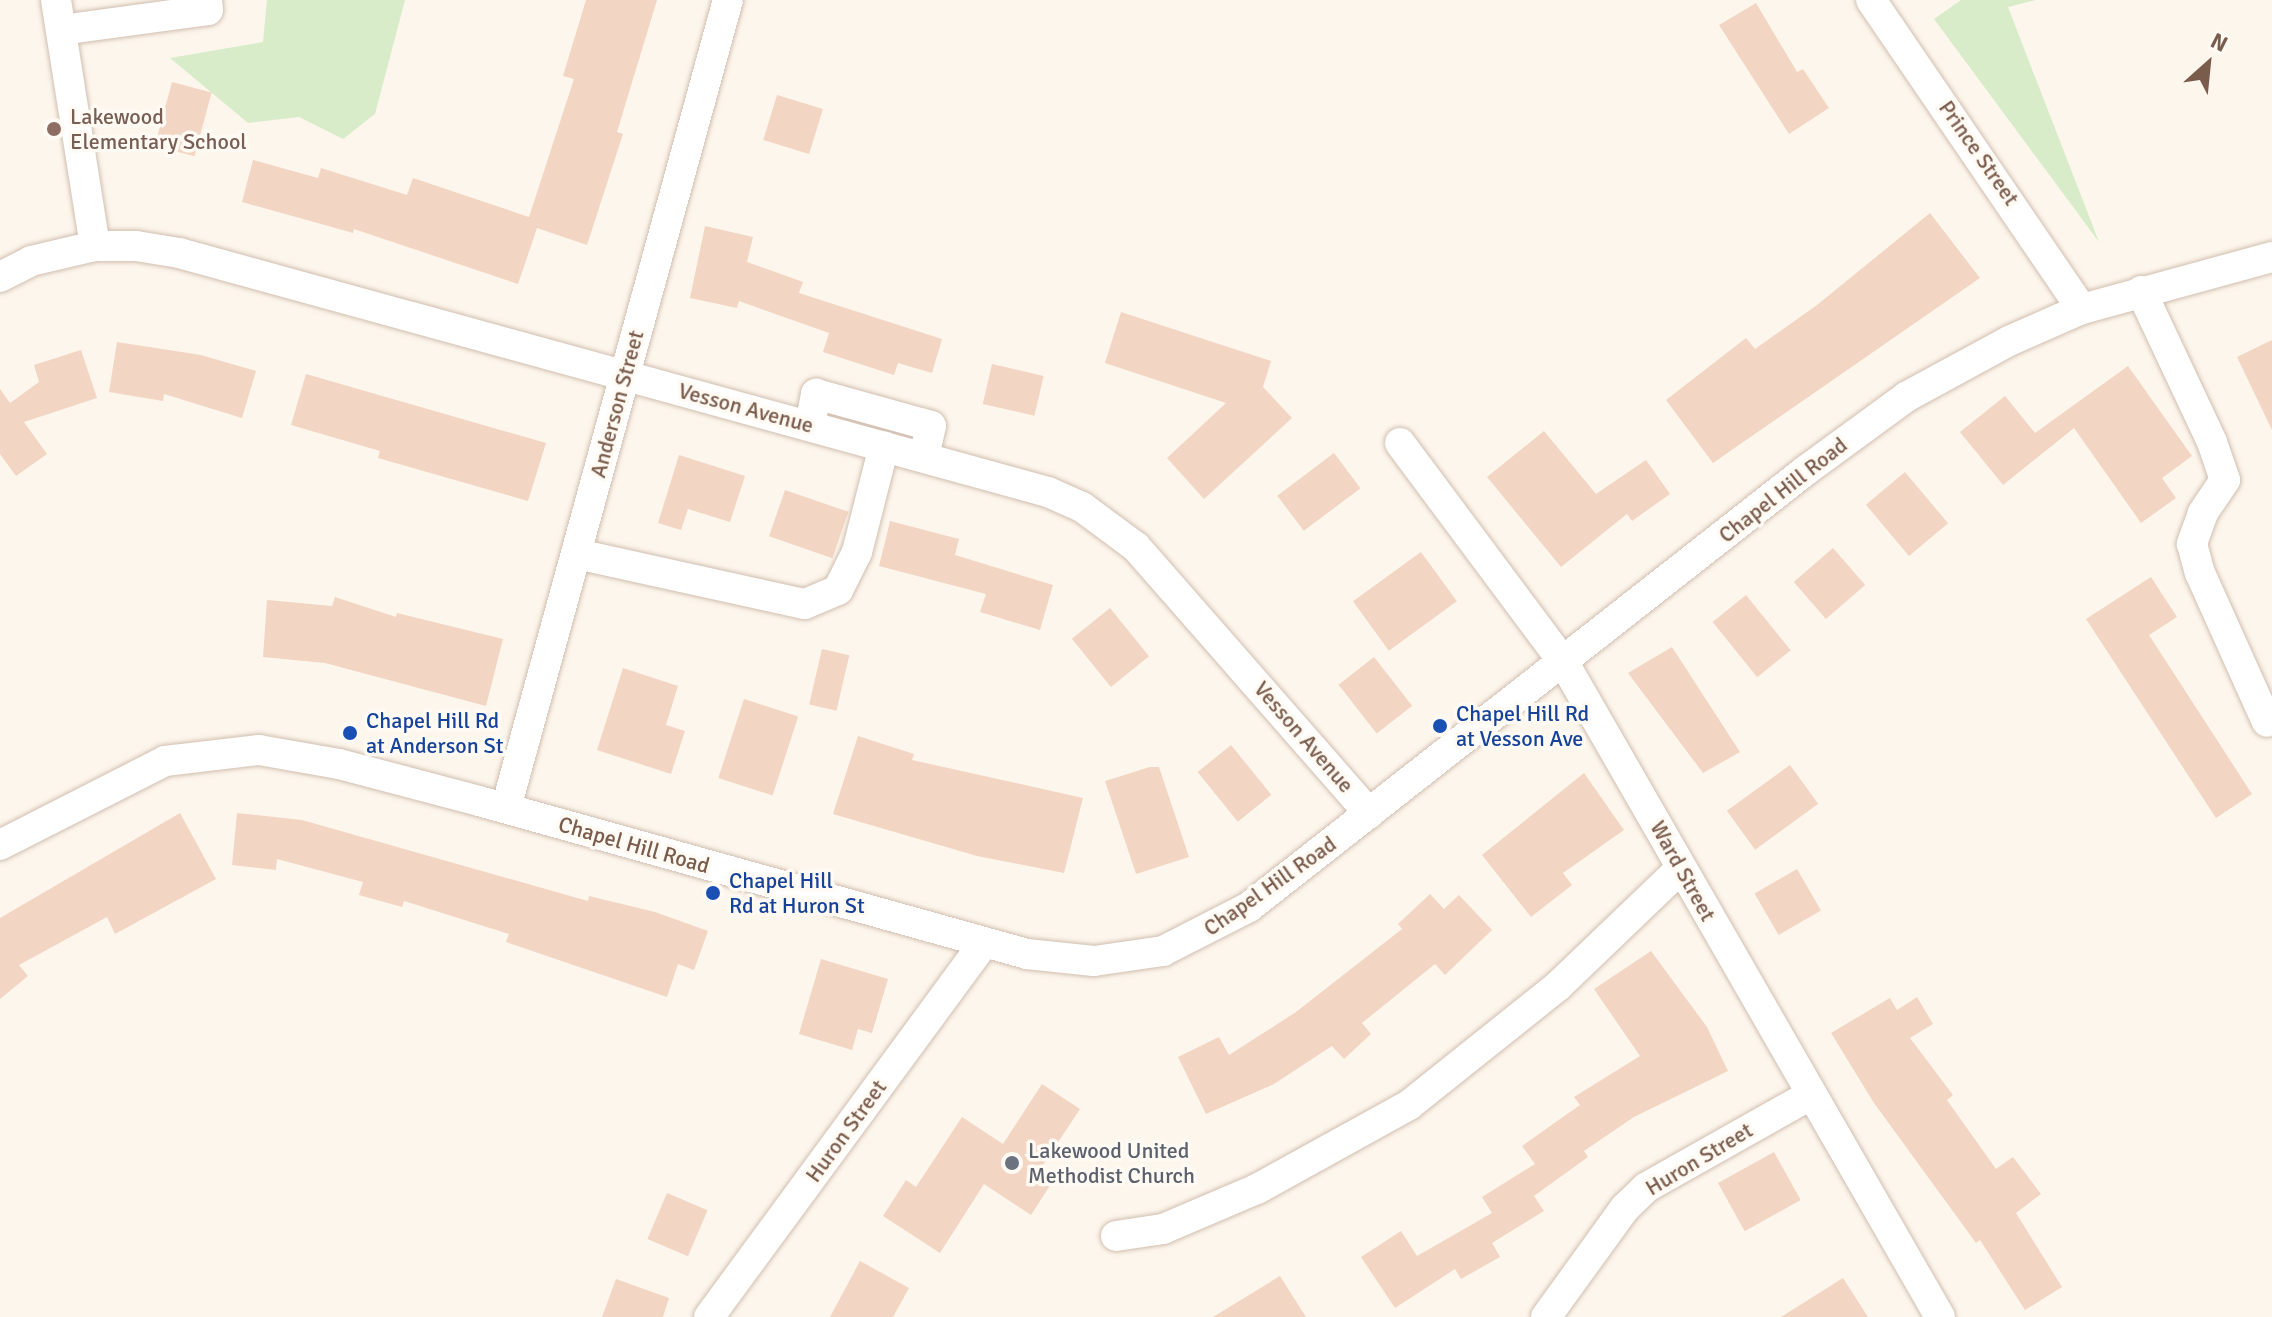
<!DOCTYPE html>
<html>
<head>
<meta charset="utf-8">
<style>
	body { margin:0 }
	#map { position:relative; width:2272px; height:1317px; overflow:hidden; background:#fdf6ec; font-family:Signika,sans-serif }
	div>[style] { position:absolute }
	.green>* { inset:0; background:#d8ecc9 }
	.building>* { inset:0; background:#f3d5c3; transform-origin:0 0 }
	.roads { filter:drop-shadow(0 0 2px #d1beb0) drop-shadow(0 0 2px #d1beb0) }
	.minor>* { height:30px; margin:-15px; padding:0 15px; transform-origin:15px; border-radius:15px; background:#fff }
	.dots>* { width:22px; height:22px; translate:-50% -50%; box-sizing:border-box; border:4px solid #fffaf3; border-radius:50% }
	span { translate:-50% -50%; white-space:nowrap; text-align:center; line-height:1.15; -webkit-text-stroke:7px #fffaf3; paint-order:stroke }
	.education-label { font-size:22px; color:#785e54 }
	.left { translate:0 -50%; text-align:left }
	.street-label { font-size:22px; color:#7a5c4d }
	.transit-label { font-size:22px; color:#164399 }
	.worship-label { font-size:22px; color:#5b616d }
	.north { position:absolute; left:2168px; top:24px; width:80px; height:80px; -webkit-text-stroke:6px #fffaf3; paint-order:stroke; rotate:27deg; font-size:22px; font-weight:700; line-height:32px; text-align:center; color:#7a5c4d }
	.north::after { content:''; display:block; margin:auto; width:28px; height:36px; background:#7a5c4d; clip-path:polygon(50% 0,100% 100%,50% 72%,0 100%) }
</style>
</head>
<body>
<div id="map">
	<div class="green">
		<i style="clip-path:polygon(267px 0,405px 0,375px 114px,343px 139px,299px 117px,248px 123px,170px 58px,263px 42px)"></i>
		<i style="clip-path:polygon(1961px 0,2036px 0,2008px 7px,2099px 242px,1934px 19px)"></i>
	</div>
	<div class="building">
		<i style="clip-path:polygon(586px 0,657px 0,617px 132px,623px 134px,587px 245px,537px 228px,518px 284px,354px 229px,353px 233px,242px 202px,253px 160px,318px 178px,321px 168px,407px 195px,413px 178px,529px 217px,574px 79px,563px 76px)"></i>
		<i style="clip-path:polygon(1756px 3px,1797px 72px,1803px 69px,1829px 108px,1789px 134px,1719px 25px)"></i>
		<i style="left:172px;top:82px;width:41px;height:66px;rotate:15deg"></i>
		<i style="left:777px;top:95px;width:48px;height:47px;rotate:17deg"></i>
		<i style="clip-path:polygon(1930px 213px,1980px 278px,1713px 463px,1666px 400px,1746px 338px,1755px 349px,1817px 305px)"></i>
		<i style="clip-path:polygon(705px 226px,753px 237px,747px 262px,803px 282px,799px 293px,942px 339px,932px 373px,898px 363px,894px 375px,823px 352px,829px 333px,739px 301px,737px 308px,690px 298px)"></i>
		<i style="clip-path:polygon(1121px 312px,1271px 361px,1263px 387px,1292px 418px,1204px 499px,1167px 458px,1226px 403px,1105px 363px)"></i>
		<i style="clip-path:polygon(2272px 340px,2272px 430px,2237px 357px)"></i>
		<i style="clip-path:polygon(117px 342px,201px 355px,256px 371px,242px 418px,164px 394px,163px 401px,109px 392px)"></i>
		<i style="clip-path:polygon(81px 350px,97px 398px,24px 422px,47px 454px,16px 476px,0 454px,0 389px,10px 403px,39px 382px,34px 365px)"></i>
		<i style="left:992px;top:364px;width:53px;height:41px;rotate:13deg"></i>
		<i style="clip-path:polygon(2128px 366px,2192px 456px,2162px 478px,2176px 498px,2141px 523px,2074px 428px,2003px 485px,1960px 432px,2005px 396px,2035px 433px)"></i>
		<i style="clip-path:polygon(306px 374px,546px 443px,528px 501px,378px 458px,380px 451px,291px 425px)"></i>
		<i style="clip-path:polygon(1544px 431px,1596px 494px,1646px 460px,1670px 494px,1632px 521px,1627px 514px,1561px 567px,1487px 477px)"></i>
		<i style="left:1334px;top:453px;width:44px;height:71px;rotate:53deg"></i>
		<i style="clip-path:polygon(679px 455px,745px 476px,730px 522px,688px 509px,681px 530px,658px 523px)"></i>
		<i style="left:1905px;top:472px;width:67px;height:51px;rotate:50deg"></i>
		<i style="left:785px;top:490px;width:67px;height:49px;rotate:19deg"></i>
		<i style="clip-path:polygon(890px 521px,959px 539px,955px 555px,1053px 585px,1040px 630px,980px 612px,986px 594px,879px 566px)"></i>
		<i style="left:1833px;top:548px;width:49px;height:52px;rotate:49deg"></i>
		<i style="left:1421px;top:552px;width:61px;height:84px;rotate:54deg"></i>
		<i style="clip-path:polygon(2151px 577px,2177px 617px,2149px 635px,2252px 794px,2216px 818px,2086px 619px)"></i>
		<i style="left:1746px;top:595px;width:71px;height:43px;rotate:51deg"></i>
		<i style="clip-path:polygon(335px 597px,396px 617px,397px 613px,503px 639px,486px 706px,325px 663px,263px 657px,267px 600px,332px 606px)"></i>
		<i style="left:1110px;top:608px;width:62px;height:49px;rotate:51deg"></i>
		<i style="clip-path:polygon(1672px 647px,1740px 752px,1703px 773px,1628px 673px)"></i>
		<i style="left:822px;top:649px;width:28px;height:57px;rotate:13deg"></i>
		<i style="left:1374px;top:657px;width:62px;height:45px;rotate:52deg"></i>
		<i style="clip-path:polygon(623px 668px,678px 686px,666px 725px,685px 731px,671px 774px,597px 750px)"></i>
		<i style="left:744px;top:699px;width:57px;height:83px;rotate:18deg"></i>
		<i style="clip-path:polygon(858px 736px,914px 754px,912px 760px,1083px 798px,1064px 873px,977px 856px,833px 814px)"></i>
		<i style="left:1231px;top:745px;width:64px;height:43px;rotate:51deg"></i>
		<i style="left:1790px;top:765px;width:48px;height:78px;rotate:54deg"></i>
		<i style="clip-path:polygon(1150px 767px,1159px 767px,1189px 857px,1136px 874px,1105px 781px)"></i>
		<i style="clip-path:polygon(1584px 773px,1624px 830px,1563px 873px,1572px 885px,1531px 917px,1482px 855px)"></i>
		<i style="clip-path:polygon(180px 813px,216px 879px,115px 934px,107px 917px,19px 965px,28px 976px,0 999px,0 918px)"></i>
		<i style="clip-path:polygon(237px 813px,302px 820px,588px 901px,589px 896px,655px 912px,708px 931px,694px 970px,678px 964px,667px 997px,506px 942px,509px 934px,404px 901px,402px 907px,359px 895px,363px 882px,277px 859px,276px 870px,232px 865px)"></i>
		<i style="left:1797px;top:869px;width:48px;height:49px;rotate:60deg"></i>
		<i style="clip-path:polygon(1430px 894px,1444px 909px,1459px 895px,1492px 930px,1445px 975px,1435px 964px,1362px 1023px,1371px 1034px,1344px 1059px,1332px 1046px,1274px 1084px,1206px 1114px,1178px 1057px,1219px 1037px,1229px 1055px,1296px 1012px,1402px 929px,1398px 924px)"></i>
		<i style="clip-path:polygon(1651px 951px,1707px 1027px,1728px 1071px,1634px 1117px,1584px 1151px,1588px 1157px,1534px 1196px,1544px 1211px,1492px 1243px,1500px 1257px,1461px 1279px,1455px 1269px,1395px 1308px,1361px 1257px,1401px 1231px,1417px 1256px,1492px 1213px,1482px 1197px,1535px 1164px,1522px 1146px,1580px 1105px,1574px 1097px,1640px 1056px,1594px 989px)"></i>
		<i style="clip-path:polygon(821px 959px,888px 979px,872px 1033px,858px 1029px,852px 1050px,799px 1034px)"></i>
		<i style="clip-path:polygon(1917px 997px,1933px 1024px,1910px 1038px,1953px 1095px,1947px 1100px,1996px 1169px,2013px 1157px,2041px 1194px,2016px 1213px,2062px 1287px,2025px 1310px,1980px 1240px,1976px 1243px,1874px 1103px,1831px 1033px,1890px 998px,1897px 1010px)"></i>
		<i style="clip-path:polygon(1042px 1084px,1080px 1109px,1039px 1171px,1053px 1181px,1031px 1215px,984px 1184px,940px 1253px,883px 1216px,906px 1180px,916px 1187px,962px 1117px,1003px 1144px)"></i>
		<i style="left:1774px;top:1152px;width:55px;height:64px;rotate:61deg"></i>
		<i style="left:667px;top:1193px;width:44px;height:50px;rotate:23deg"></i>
		<i style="clip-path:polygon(860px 1261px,909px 1288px,893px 1317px,830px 1317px)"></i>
		<i style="clip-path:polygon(1280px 1276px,1306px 1317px,1213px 1317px)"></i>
		<i style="clip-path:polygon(1843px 1278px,1868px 1317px,1781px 1317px)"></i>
		<i style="clip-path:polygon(616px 1279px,669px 1298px,663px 1317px,602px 1317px)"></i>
	</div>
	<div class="roads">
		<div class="minor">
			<i style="left:56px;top:0;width:249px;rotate:81deg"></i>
			<i style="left:1871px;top:0;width:374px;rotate:55.7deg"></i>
			<i style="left:61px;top:30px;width:148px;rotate:-7.7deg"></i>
			<i style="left:208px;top:10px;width:10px;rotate:-96deg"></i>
			<i style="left:0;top:277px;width:35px;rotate:-27deg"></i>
			<i style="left:31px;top:261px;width:66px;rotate:-13.2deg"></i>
			<i style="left:95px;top:246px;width:41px"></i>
			<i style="left:136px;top:246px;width:44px;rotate:9.2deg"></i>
			<i style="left:179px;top:253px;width:901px;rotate:15.38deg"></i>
			<i style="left:1048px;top:492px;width:37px;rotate:24deg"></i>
			<i style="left:1082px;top:507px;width:67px;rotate:36.5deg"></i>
			<i style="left:1136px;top:547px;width:354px;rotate:48.8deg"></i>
			<i style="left:2141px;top:291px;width:167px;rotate:64.8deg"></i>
			<i style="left:2212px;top:442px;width:40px;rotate:71.1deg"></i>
			<i style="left:2225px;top:480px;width:40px;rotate:124deg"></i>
			<i style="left:2203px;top:513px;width:33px;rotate:110deg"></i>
			<i style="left:2192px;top:544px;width:30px;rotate:75deg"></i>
			<i style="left:2200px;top:573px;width:163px;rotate:65.8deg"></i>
			<i style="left:810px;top:425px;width:32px;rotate:-79deg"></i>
			<i style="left:816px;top:394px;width:119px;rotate:15.5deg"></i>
			<i style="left:931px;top:426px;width:32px;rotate:103deg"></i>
			<i style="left:1400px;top:443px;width:274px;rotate:53.3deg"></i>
			<i style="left:1564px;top:663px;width:754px;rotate:60.1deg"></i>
			<i style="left:577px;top:554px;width:233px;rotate:12.4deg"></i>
			<i style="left:805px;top:604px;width:36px;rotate:-23deg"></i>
			<i style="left:838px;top:590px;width:42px;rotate:-63.4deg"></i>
			<i style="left:857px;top:552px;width:109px;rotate:-75.7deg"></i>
			<i style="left:506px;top:808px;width:838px;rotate:-74.64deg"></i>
			<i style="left:0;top:845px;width:185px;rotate:-27deg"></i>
			<i style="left:165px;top:761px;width:95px;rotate:-6.7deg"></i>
			<i style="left:259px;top:750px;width:81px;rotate:9.9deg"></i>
			<i style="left:339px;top:764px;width:145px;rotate:14.8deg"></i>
			<i style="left:479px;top:801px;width:569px;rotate:15.6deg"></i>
			<i style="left:1027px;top:954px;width:67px;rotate:6deg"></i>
			<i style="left:1094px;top:961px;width:70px;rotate:-8.2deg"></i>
			<i style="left:1163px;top:951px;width:97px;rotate:-27.1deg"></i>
			<i style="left:1249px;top:907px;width:707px;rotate:-38.1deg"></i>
			<i style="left:1805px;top:471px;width:125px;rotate:-36.2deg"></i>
			<i style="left:1906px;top:397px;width:117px;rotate:-28.5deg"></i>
			<i style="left:2009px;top:341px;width:80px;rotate:-23.7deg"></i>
			<i style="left:2082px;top:309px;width:197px;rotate:-15.3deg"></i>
			<i style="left:1116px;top:1236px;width:48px;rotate:-8.5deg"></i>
			<i style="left:1163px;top:1229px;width:102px;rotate:-23.1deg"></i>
			<i style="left:1257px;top:1189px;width:174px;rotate:-28.9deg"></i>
			<i style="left:1409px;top:1105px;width:191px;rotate:-38.6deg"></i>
			<i style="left:1558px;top:986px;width:170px;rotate:-43.8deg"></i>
			<i style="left:709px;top:1317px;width:463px;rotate:-53.7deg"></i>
			<i style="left:1546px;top:1317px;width:135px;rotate:-54.1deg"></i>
			<i style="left:1625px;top:1208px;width:30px;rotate:-44deg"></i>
			<i style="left:1647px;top:1187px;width:187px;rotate:-29.4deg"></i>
		</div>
	</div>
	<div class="dots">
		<i style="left:54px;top:129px;background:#8d6e63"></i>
		<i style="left:1440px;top:726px;background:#1a4fb4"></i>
		<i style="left:350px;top:733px;background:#1a4fb4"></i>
		<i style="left:713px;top:893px;background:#1a4fb4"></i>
		<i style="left:1012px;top:1163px;background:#6b7280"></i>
	</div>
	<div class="education-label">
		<span class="left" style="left:70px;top:129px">Lakewood<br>Elementary School</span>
	</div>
	<div class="street-label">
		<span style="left:1979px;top:153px;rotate:55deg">Prince Street</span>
		<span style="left:617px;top:404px;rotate:-75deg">Anderson Street</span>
		<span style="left:746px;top:408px;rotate:15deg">Vesson Avenue</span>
		<span style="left:1783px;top:490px;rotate:-38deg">Chapel Hill Road</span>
		<span style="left:1304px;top:737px;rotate:49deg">Vesson Avenue</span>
		<span style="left:634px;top:845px;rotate:16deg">Chapel Hill Road</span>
		<span style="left:1683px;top:871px;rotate:61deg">Ward Street</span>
		<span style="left:1270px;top:886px;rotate:-35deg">Chapel Hill Road</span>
		<span style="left:846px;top:1131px;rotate:-54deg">Huron Street</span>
		<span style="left:1699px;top:1159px;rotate:-31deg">Huron Street</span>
	</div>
	<div class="transit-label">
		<span class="left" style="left:1456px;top:726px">Chapel Hill Rd<br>at Vesson Ave</span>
		<span class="left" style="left:366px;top:733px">Chapel Hill Rd<br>at Anderson St</span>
		<span class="left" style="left:729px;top:893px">Chapel Hill<br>Rd at Huron St</span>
	</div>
	<div class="worship-label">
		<span class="left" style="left:1028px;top:1163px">Lakewood United<br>Methodist Church</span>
	</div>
	<div class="north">N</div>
</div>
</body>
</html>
